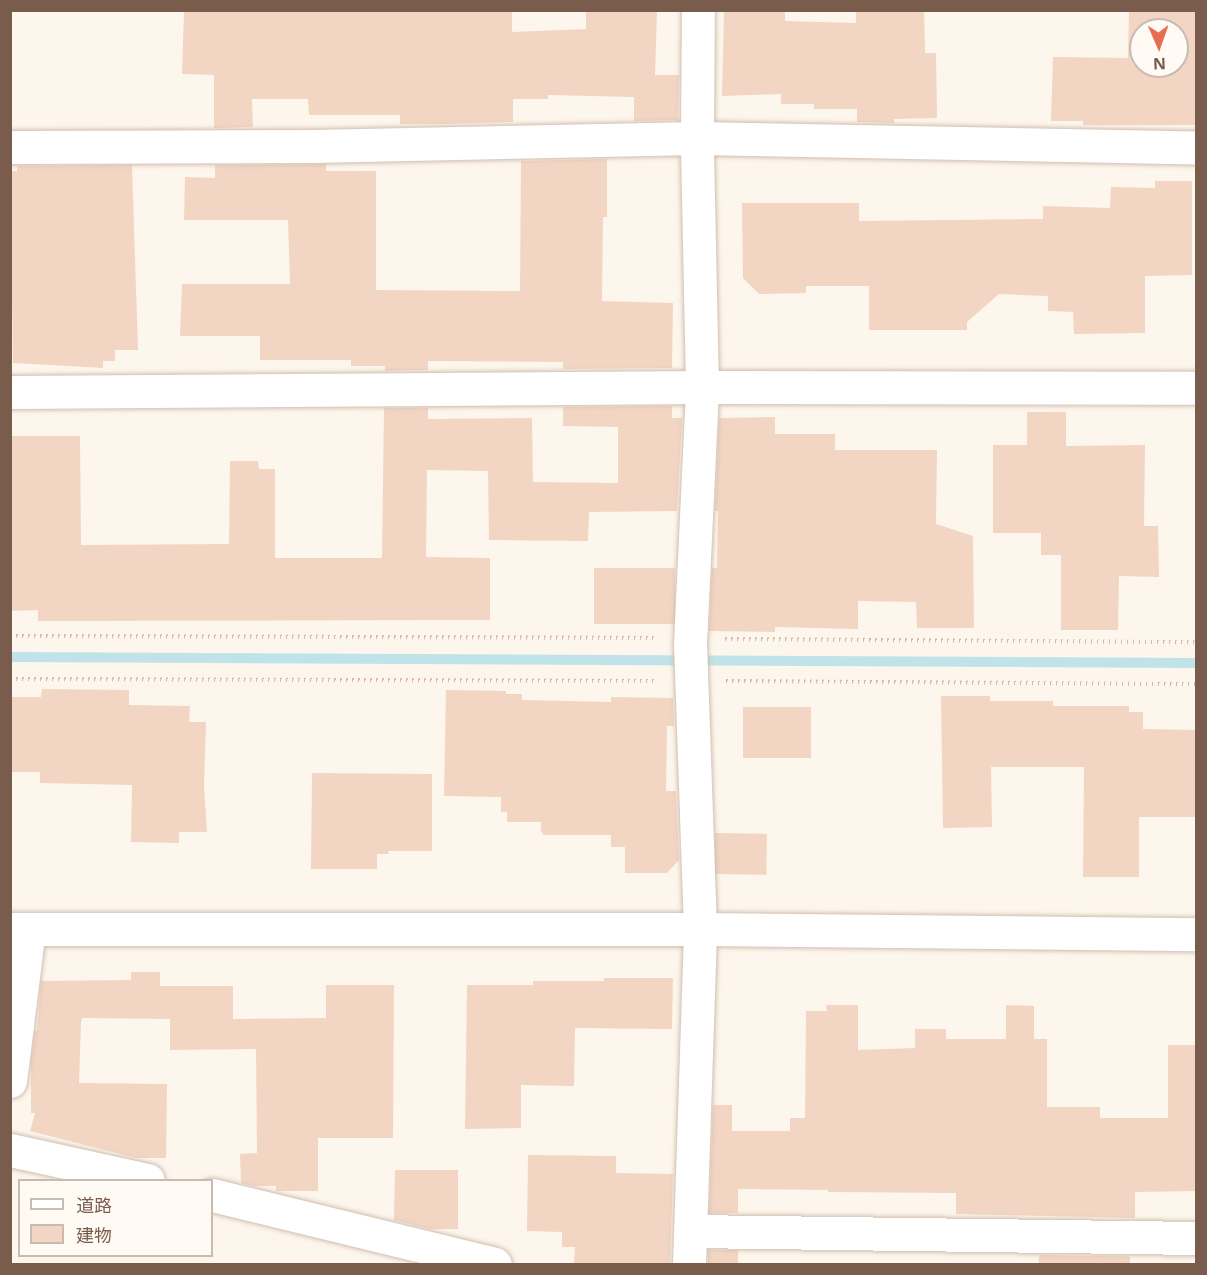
<!DOCTYPE html>
<html>
<head>
<meta charset="utf-8">
<style>
	body { margin:0 }
	#map { position:relative; width:1207px; height:1275px; overflow:hidden; background:#fdf6ec; font-family:"Open Sans","Noto Sans JP",sans-serif }
	div>[style] { position:absolute }
	.stream>* { height:10px; margin:-5px; padding:0 5px; transform-origin:5px; border-radius:5px; background:#bfe3e8 }
	.building>* { inset:0; background:#f3d5c3; transform-origin:0 0 }
	.path>* { height:4px; margin-top:-2px; transform-origin:0; background:repeating-linear-gradient(90deg,#d9b8a5 0 1.5px,transparent 0 6px) }
	.roads { filter:drop-shadow(0 0 2px #d1beb0) drop-shadow(0 0 2px #d1beb0) }
	.minor>* { height:33px; margin:-16.5px; padding:0 16.5px; transform-origin:16.5px; border-radius:16.5px; background:#fff }
	.tertiary>* { height:33px; margin:-16.5px; padding:0 16.5px; transform-origin:16.5px; border-radius:16.5px; background:#fff }
	span { translate:-50% -50%; white-space:nowrap; text-align:center; line-height:1.15; -webkit-text-stroke:5px #fffaf3; paint-order:stroke }
	.frame { position:absolute; inset:0; border:12px solid #7a5c4d; pointer-events:none }
	.legend { position:absolute; left:18px; top:1179px; width:195px; height:78px; box-sizing:border-box; background:#fffaf3; border:2px solid #cabbb1; margin:0; padding:8px 10px; list-style:none; font-size:18px; color:#7a5c4d }
	.legend li { display:flex; align-items:center; gap:12px; height:30px }
	.legend b { width:30px; border:2px solid #cabbb1 }
	.north { position:absolute; left:1129px; top:18px; width:60px; height:60px; box-sizing:border-box; background:#fffaf3; border:2px solid #cabbb1; border-radius:50%; rotate:178deg; font-size:16px; font-weight:700; line-height:24px; text-align:center; color:#7a5c4d }
	.north::after { content:''; display:block; margin:auto; width:21px; height:27px; background:#e76f51; clip-path:polygon(50% 0,100% 100%,50% 72%,0 100%) }
</style>
</head>
<body>
<div id="map">
	<div class="stream">
		<i style="left:10px;top:657px;width:1186px;rotate:0.29deg"></i>
	</div>
	<div class="building">
		<i style="clip-path:polygon(184px 10px,512px 10px,512px 32px,586px 29px,586px 10px,657px 10px,655px 75px,679px 75px,678px 120px,634px 121px,634px 97px,548px 95px,548px 99px,513px 99px,513px 122px,443px 124px,400px 124px,400px 115px,309px 115px,308px 99px,252px 99px,253px 127px,214px 128px,214px 75px,182px 74px)"></i>
		<i style="clip-path:polygon(724px 10px,785px 10px,785px 21px,856px 23px,856px 10px,924px 10px,925px 53px,936px 53px,937px 118px,894px 119px,894px 123px,857px 122px,857px 109px,814px 109px,814px 104px,781px 104px,781px 94px,722px 96px)"></i>
		<i style="clip-path:polygon(evenodd,1129px 10px,1197px 10px,1197px 125px,1083px 125px,1083px 121px,1051px 121px,1053px 57px,1128px 58px,1129px 10px,1141px 30px,1177px 30px,1177px 66px,1141px 66px,1141px 30px)"></i>
		<i style="clip-path:polygon(607px 159px,607px 217px,603px 217px,602px 301px,673px 303px,672px 368px,563px 369px,563px 362px,428px 361px,428px 370px,385px 371px,385px 366px,351px 366px,351px 360px,260px 360px,260px 336px,180px 336px,182px 284px,290px 284px,288px 220px,184px 220px,185px 177px,215px 178px,215px 165px,326px 164px,326px 171px,376px 171px,376px 290px,520px 291px,521px 161px)"></i>
		<i style="clip-path:polygon(132px 165px,138px 350px,115px 350px,115px 361px,103px 361px,103px 368px,13px 363px,10px 171px,17px 171px,17px 166px)"></i>
		<i style="clip-path:polygon(1155px 181px,1192px 181px,1192px 275px,1145px 276px,1145px 333px,1074px 334px,1073px 312px,1048px 311px,1048px 296px,999px 294px,967px 322px,967px 330px,869px 330px,869px 286px,806px 286px,806px 293px,759px 294px,743px 278px,742px 203px,859px 203px,859px 221px,1043px 219px,1043px 206px,1110px 208px,1111px 187px,1155px 188px)"></i>
		<i style="clip-path:polygon(672px 406px,672px 418px,682px 418px,677px 511px,589px 512px,588px 541px,489px 540px,488px 471px,427px 470px,426px 557px,490px 558px,490px 620px,38px 621px,38px 610px,10px 611px,10px 436px,80px 436px,81px 545px,229px 544px,230px 461px,258px 461px,259px 469px,275px 469px,275px 558px,382px 558px,384px 408px,428px 408px,428px 419px,532px 418px,533px 482px,618px 483px,618px 427px,563px 426px,563px 407px)"></i>
		<i style="clip-path:polygon(1027px 412px,1066px 412px,1066px 446px,1145px 445px,1144px 526px,1158px 526px,1159px 577px,1119px 576px,1118px 630px,1061px 630px,1061px 555px,1041px 555px,1041px 533px,993px 533px,993px 445px,1027px 445px)"></i>
		<i style="clip-path:polygon(775px 417px,775px 434px,835px 434px,835px 450px,937px 450px,936px 524px,973px 536px,974px 628px,917px 628px,916px 602px,858px 601px,858px 629px,775px 627px,775px 632px,709px 631px,712px 568px,717px 568px,718px 511px,715px 511px,719px 418px)"></i>
		<i style="left:594px;top:568px;width:81px;height:56px"></i>
		<i style="clip-path:polygon(42px 689px,129px 690px,129px 705px,190px 706px,189px 722px,206px 722px,204px 786px,207px 832px,179px 832px,179px 843px,131px 842px,132px 785px,40px 783px,40px 772px,10px 772px,10px 697px,41px 697px)"></i>
		<i style="clip-path:polygon(446px 690px,506px 691px,506px 694px,522px 694px,522px 700px,611px 702px,611px 697px,673px 698px,674px 726px,667px 726px,666px 791px,676px 791px,679px 860px,667px 873px,625px 873px,625px 847px,611px 847px,611px 835px,544px 835px,541px 831px,541px 822px,507px 822px,507px 812px,501px 812px,501px 797px,444px 796px)"></i>
		<i style="clip-path:polygon(941px 696px,990px 696px,990px 701px,1053px 701px,1053px 706px,1129px 706px,1129px 712px,1143px 712px,1143px 729px,1197px 730px,1197px 817px,1139px 817px,1139px 877px,1083px 877px,1084px 767px,991px 767px,992px 827px,943px 828px)"></i>
		<i style="left:743px;top:707px;width:68px;height:51px"></i>
		<i style="clip-path:polygon(312px 773px,432px 774px,432px 851px,388px 851px,389px 854px,377px 854px,377px 869px,311px 869px)"></i>
		<i style="left:715px;top:833px;width:52px;height:41px;rotate:1deg"></i>
		<i style="clip-path:polygon(131px 972px,160px 972px,160px 986px,233px 986px,233px 1019px,326px 1018px,326px 985px,394px 985px,393px 1138px,318px 1138px,318px 1191px,276px 1191px,276px 1186px,254px 1186px,241px 1183px,240px 1154px,257px 1153px,256px 1049px,170px 1050px,170px 1019px,82px 1018px,81px 1023px,79px 1083px,167px 1084px,166px 1158px,136px 1158px,30px 1131px,35px 1113px,31px 1113px,31px 1061px,35px 1031px,37px 1031px,41px 981px,131px 980px)"></i>
		<i style="clip-path:polygon(604px 978px,673px 978px,672px 1029px,575px 1028px,574px 1086px,521px 1085px,521px 1128px,465px 1129px,467px 985px,533px 985px,533px 981px,604px 981px)"></i>
		<i style="clip-path:polygon(826px 1005px,858px 1005px,858px 1050px,915px 1048px,915px 1029px,946px 1029px,946px 1039px,1006px 1039px,1006px 1005px,1034px 1006px,1034px 1039px,1047px 1039px,1047px 1107px,1100px 1107px,1100px 1118px,1168px 1118px,1168px 1045px,1197px 1045px,1197px 1191px,1135px 1192px,1135px 1218px,956px 1214px,956px 1193px,828px 1192px,828px 1190px,738px 1189px,738px 1213px,709px 1213px,713px 1105px,732px 1105px,732px 1131px,790px 1131px,790px 1118px,805px 1118px,806px 1011px,827px 1011px)"></i>
		<i style="clip-path:polygon(528px 1155px,616px 1156px,616px 1173px,673px 1174px,670px 1264px,574px 1264px,575px 1247px,562px 1247px,562px 1232px,527px 1231px)"></i>
		<i style="clip-path:polygon(395px 1170px,458px 1170px,458px 1229px,430px 1229px,394px 1220px)"></i>
		<i style="left:708px;top:1250px;width:30px;height:14px"></i>
		<i style="left:1039px;top:1255px;width:91px;height:9px;rotate:1deg"></i>
	</div>
	<div class="path">
		<i style="left:10px;top:636px;width:645px;rotate:0.18deg"></i>
		<i style="left:725px;top:639px;width:471px;rotate:0.4deg"></i>
		<i style="left:10px;top:679px;width:646px;rotate:0.18deg"></i>
		<i style="left:726px;top:681px;width:470px;rotate:0.4deg"></i>
	</div>
	<div class="roads">
		<div class="minor">
			<i style="left:10px;top:147px;width:302px;rotate:-0.2deg"></i>
			<i style="left:312px;top:146px;width:385px;rotate:-1.2deg"></i>
			<i style="left:697px;top:138px;width:499px;rotate:1.1deg"></i>
			<i style="left:10px;top:392px;width:692px;rotate:-0.41deg"></i>
			<i style="left:702px;top:387px;width:494px;rotate:0.1deg"></i>
			<i style="left:10px;top:1081px;width:153px;rotate:-82.9deg"></i>
			<i style="left:10px;top:1150px;width:141px;rotate:12.3deg"></i>
			<i style="left:212px;top:1195px;width:291px;rotate:13.7deg"></i>
			<i style="left:691px;top:1231px;width:505px;rotate:0.79deg"></i>
			<i style="left:689px;top:1264px;width:335px;rotate:-88.1deg"></i>
			<i style="left:700px;top:929px;width:285px;rotate:-92deg"></i>
			<i style="left:690px;top:644px;width:257px;rotate:-87.3deg"></i>
			<i style="left:702px;top:387px;width:249px;rotate:-91.2deg"></i>
			<i style="left:697px;top:138px;width:128px;rotate:-89.6deg"></i>
		</div>
		<div class="tertiary">
			<i style="left:10px;top:929px;width:690px"></i>
			<i style="left:700px;top:929px;width:496px;rotate:0.6deg"></i>
		</div>
	</div>
	<div class="frame"></div>
	<ul class="legend">
	<li><b style="height:8px;background:#fff"></b>道路</li>
	<li><b style="height:16px;background:#f3d5c3"></b>建物</li>
	</ul>
	<div class="north">N</div>
</div>
</body>
</html>
